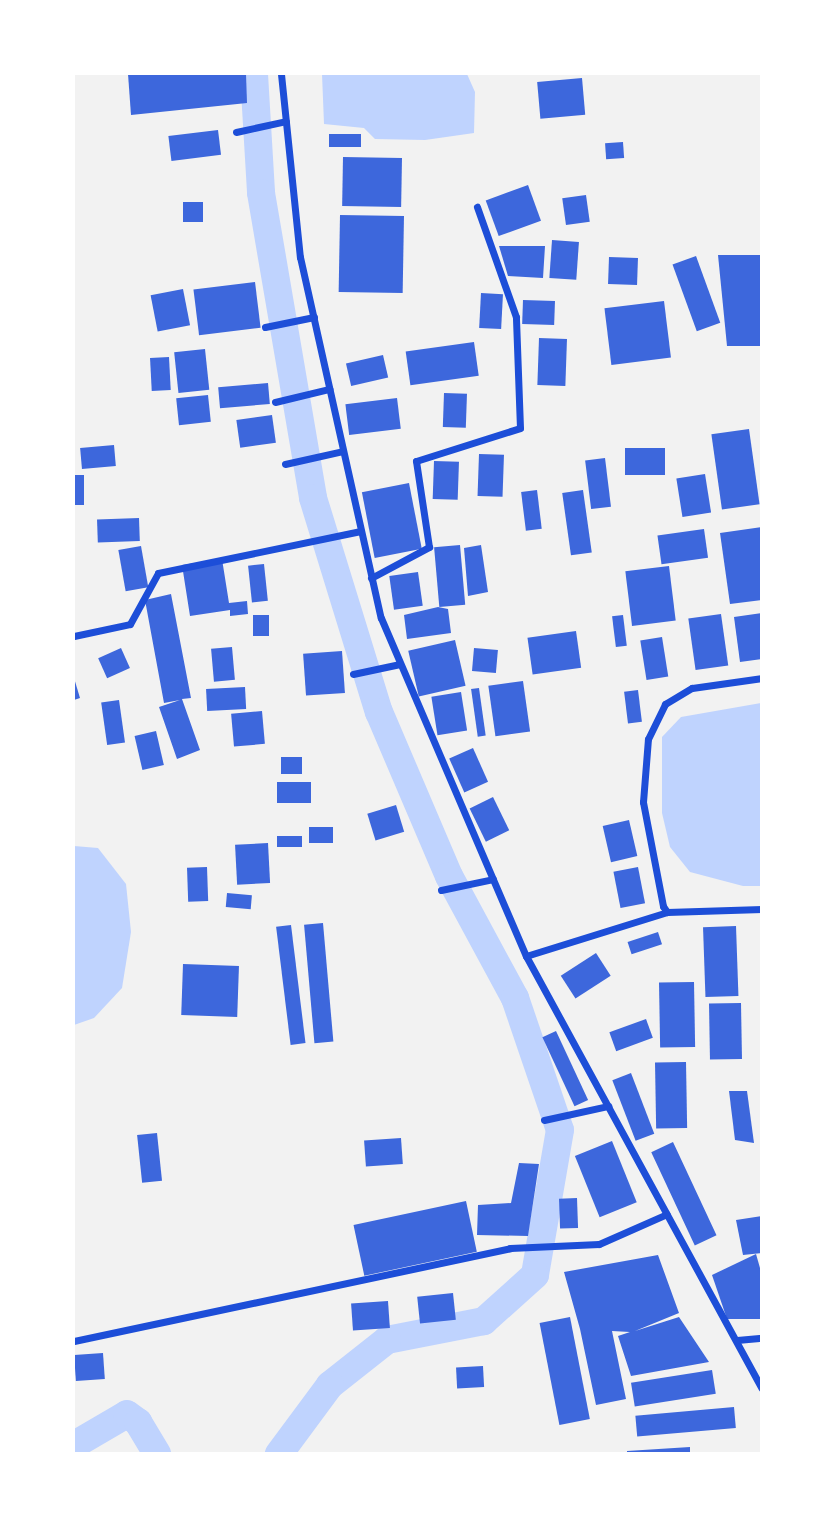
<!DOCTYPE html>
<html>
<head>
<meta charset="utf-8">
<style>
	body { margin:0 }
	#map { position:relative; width:835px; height:1527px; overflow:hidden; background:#f2f2f2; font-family:Poppins,sans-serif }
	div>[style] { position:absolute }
	.water>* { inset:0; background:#bfd3fe }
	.canal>* { height:28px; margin:-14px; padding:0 14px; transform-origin:14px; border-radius:14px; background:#bfd3fe }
	.building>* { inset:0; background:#3d67dc; transform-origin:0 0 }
	.minor>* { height:7px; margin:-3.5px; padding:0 3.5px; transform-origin:3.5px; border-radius:3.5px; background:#1d4ed8 }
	span { translate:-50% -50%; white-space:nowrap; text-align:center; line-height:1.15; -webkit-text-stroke:5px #fff; paint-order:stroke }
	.frame { position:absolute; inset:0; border:75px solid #fff; pointer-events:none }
</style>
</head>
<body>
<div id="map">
	<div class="water">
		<i style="clip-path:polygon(322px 74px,467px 74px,475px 92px,474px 133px,425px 140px,375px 139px,364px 128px,324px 124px)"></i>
		<i style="clip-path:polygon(761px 703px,761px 886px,743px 886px,690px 872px,670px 847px,662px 813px,662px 737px,681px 717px)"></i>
		<i style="clip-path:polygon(74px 846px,98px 848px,126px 884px,131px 932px,122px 988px,94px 1018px,74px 1025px)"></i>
	</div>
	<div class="canal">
		<i style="left:254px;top:74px;width:119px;rotate:86.6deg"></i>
		<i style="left:261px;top:193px;width:309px;rotate:80.3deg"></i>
		<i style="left:313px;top:498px;width:224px;rotate:72.9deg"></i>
		<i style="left:379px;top:712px;width:178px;rotate:66.9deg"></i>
		<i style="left:449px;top:876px;width:139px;rotate:61.6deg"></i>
		<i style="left:515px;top:998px;width:139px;rotate:71.2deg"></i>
		<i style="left:560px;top:1130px;width:147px;rotate:99.8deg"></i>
		<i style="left:535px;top:1275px;width:69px;rotate:138deg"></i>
		<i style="left:484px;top:1321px;width:99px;rotate:168.9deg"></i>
		<i style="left:387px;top:1340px;width:73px;rotate:141.7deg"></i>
		<i style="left:330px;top:1385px;width:86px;rotate:126.5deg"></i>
		<i style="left:74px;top:1445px;width:61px;rotate:-30.3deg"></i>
		<i style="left:127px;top:1414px;width:14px;rotate:36deg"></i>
		<i style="left:138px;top:1422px;width:37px;rotate:59deg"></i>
	</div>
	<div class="building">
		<i style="clip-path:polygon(128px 74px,246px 74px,247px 103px,131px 115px)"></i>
		<i style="left:582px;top:78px;width:37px;height:45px;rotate:85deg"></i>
		<i style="left:218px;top:130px;width:25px;height:50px;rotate:83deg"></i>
		<i style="left:329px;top:134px;width:32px;height:13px"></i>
		<i style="left:623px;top:142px;width:16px;height:18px;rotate:86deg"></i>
		<i style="left:343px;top:157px;width:59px;height:49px;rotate:1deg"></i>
		<i style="left:528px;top:185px;width:38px;height:45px;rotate:70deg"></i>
		<i style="left:586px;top:195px;width:27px;height:24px;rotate:82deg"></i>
		<i style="left:183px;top:202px;width:20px;height:20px"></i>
		<i style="left:340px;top:215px;width:64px;height:77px;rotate:1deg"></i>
		<i style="left:552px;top:240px;width:27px;height:38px;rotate:4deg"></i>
		<i style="clip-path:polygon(499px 246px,545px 246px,543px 278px,508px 276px)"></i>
		<i style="clip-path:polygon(718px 255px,762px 255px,762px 346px,727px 346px)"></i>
		<i style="left:696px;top:256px;width:71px;height:25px;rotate:70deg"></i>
		<i style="left:609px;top:257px;width:29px;height:27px;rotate:2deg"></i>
		<i style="left:255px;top:282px;width:46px;height:62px;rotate:83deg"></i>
		<i style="left:183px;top:289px;width:37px;height:33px;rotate:79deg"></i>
		<i style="left:481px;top:293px;width:22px;height:35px;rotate:3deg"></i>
		<i style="left:523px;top:300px;width:32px;height:24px;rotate:2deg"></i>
		<i style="left:664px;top:301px;width:57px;height:60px;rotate:83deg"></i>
		<i style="left:539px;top:338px;width:28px;height:47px;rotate:2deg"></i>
		<i style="left:474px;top:342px;width:34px;height:69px;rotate:82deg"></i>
		<i style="left:205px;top:349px;width:41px;height:31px;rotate:84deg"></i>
		<i style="left:383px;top:355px;width:23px;height:38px;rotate:77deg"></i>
		<i style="left:169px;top:357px;width:33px;height:19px;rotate:87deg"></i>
		<i style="left:268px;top:383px;width:21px;height:50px;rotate:85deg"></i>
		<i style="left:444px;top:393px;width:23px;height:34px;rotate:2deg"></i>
		<i style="left:208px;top:395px;width:27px;height:32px;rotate:84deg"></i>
		<i style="left:397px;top:398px;width:31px;height:52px;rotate:83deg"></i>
		<i style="left:272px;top:415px;width:28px;height:36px;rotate:82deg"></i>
		<i style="left:749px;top:429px;width:76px;height:38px;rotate:82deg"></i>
		<i style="left:114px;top:445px;width:21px;height:34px;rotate:85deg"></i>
		<i style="left:625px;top:448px;width:40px;height:27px"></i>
		<i style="left:479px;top:454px;width:25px;height:42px;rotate:2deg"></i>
		<i style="left:605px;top:458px;width:49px;height:20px;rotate:83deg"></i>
		<i style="left:434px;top:461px;width:25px;height:38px;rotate:2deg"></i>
		<i style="left:705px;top:474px;width:39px;height:29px;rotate:81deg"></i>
		<i style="left:74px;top:475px;width:10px;height:30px"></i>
		<i style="left:409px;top:483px;width:67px;height:48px;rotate:79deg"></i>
		<i style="left:537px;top:490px;width:39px;height:16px;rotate:83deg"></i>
		<i style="left:583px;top:490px;width:63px;height:21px;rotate:82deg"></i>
		<i style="left:139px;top:518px;width:23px;height:42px;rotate:88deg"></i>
		<i style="clip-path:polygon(762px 527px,762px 600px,730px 604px,720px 533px)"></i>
		<i style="left:704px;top:529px;width:29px;height:47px;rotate:82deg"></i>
		<i style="left:460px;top:545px;width:60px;height:26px;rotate:85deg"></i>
		<i style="clip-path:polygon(481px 545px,488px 592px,468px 596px,464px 548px)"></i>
		<i style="left:141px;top:546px;width:42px;height:23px;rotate:80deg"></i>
		<i style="clip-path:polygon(222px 559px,229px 603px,247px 601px,248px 614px,230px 616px,230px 610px,190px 616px,182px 565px)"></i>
		<i style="left:264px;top:564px;width:37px;height:16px;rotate:84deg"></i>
		<i style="left:669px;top:566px;width:55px;height:44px;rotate:83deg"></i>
		<i style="left:418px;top:572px;width:34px;height:29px;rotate:82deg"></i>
		<i style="clip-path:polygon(171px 594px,191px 698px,182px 699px,200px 750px,177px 759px,159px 707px,180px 700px,164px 703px,145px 600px)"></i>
		<i style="clip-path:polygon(438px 607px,448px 609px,451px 633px,407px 639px,404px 615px)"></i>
		<i style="clip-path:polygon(762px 613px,762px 659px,740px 662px,734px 617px)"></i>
		<i style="left:721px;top:614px;width:52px;height:33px;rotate:82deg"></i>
		<i style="left:269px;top:615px;width:21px;height:16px;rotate:90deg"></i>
		<i style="left:623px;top:615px;width:31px;height:11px;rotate:83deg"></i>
		<i style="left:576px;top:631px;width:37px;height:49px;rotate:82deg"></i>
		<i style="left:662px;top:637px;width:40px;height:22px;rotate:81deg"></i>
		<i style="left:455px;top:640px;width:47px;height:48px;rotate:77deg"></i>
		<i style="left:232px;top:647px;width:33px;height:21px;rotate:85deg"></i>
		<i style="left:121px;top:648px;width:22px;height:25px;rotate:66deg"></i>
		<i style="left:474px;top:648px;width:24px;height:23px;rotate:5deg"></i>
		<i style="left:342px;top:651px;width:42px;height:39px;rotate:86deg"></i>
		<i style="clip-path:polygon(74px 678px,80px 698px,74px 700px)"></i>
		<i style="left:523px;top:681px;width:51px;height:35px;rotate:82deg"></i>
		<i style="left:245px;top:687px;width:22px;height:39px;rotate:87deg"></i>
		<i style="left:479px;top:688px;width:48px;height:8px;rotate:82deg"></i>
		<i style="left:638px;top:690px;width:32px;height:14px;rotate:83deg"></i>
		<i style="left:461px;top:692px;width:39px;height:30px;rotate:81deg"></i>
		<i style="left:119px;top:700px;width:43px;height:18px;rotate:82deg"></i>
		<i style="left:262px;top:711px;width:33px;height:31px;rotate:85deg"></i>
		<i style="left:156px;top:731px;width:35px;height:22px;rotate:77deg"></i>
		<i style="left:473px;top:748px;width:37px;height:26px;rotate:66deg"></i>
		<i style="left:281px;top:757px;width:21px;height:17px"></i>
		<i style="left:277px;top:782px;width:34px;height:21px"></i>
		<i style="left:493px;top:797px;width:37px;height:26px;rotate:64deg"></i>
		<i style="left:396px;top:805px;width:28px;height:30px;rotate:73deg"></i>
		<i style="left:629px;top:820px;width:37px;height:27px;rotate:77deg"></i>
		<i style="left:309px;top:827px;width:24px;height:16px"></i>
		<i style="left:302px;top:836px;width:11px;height:25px;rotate:90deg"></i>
		<i style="left:268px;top:843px;width:40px;height:33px;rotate:87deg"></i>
		<i style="left:207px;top:867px;width:34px;height:20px;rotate:88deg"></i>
		<i style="left:638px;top:867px;width:37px;height:25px;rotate:79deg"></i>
		<i style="left:227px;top:893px;width:25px;height:14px;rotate:5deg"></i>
		<i style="left:323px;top:923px;width:119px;height:19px;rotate:85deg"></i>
		<i style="left:291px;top:925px;width:119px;height:15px;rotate:83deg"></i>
		<i style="left:736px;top:926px;width:70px;height:33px;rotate:88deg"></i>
		<i style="left:658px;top:932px;width:13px;height:32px;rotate:72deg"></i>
		<i style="left:596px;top:953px;width:27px;height:42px;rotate:57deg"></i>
		<i style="left:183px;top:964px;width:56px;height:51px;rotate:2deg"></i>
		<i style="left:694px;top:982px;width:65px;height:35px;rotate:89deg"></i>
		<i style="left:741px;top:1003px;width:56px;height:32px;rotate:89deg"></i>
		<i style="left:646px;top:1019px;width:20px;height:39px;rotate:70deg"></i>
		<i style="left:556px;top:1031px;width:76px;height:15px;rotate:65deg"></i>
		<i style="left:686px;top:1062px;width:66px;height:31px;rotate:89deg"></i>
		<i style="left:631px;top:1073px;width:65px;height:20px;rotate:69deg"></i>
		<i style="clip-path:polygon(729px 1091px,747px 1091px,754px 1143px,735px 1140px)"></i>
		<i style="left:157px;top:1133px;width:48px;height:20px;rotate:84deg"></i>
		<i style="left:401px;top:1138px;width:26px;height:37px;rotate:86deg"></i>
		<i style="left:612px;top:1141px;width:66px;height:40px;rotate:68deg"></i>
		<i style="left:673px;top:1142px;width:103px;height:24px;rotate:65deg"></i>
		<i style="clip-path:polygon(519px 1163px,539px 1164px,528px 1236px,477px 1235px,478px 1205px,511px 1203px)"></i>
		<i style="left:577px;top:1198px;width:30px;height:18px;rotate:88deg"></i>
		<i style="left:466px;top:1201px;width:52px;height:115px;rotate:78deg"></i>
		<i style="clip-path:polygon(762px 1216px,762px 1253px,743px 1255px,736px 1220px)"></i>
		<i style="clip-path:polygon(756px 1254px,762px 1275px,762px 1319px,727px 1319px,712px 1275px)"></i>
		<i style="clip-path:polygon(658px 1255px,679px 1313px,635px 1331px,679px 1317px,709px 1362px,631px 1376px,618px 1336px,630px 1332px,612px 1331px,626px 1399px,596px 1405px,580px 1329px,564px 1272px)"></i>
		<i style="left:453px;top:1293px;width:27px;height:36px;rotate:84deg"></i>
		<i style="left:388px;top:1301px;width:27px;height:37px;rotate:86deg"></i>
		<i style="left:570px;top:1317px;width:104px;height:31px;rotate:79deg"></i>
		<i style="left:103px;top:1353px;width:26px;height:29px;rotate:86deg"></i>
		<i style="left:483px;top:1366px;width:21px;height:27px;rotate:87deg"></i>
		<i style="left:712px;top:1370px;width:24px;height:82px;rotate:81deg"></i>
		<i style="left:734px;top:1407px;width:21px;height:99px;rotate:85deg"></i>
		<i style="clip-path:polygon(690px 1447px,690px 1454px,627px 1454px,627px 1451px)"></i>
	</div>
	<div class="minor">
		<i style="left:281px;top:74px;width:184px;rotate:84.1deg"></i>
		<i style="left:300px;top:257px;width:370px;rotate:77.4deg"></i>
		<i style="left:381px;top:618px;width:368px;rotate:66.8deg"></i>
		<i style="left:526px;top:956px;width:492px;rotate:61.4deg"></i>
		<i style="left:236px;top:132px;width:51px;rotate:-12.4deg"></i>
		<i style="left:265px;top:327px;width:50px;rotate:-11.5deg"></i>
		<i style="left:275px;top:402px;width:56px;rotate:-13.5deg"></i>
		<i style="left:285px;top:464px;width:59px;rotate:-12.6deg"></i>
		<i style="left:371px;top:578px;width:66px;rotate:-28.1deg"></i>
		<i style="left:429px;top:547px;width:87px;rotate:-98.6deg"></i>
		<i style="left:416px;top:461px;width:109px;rotate:-17.6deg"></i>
		<i style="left:520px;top:428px;width:111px;rotate:-92.1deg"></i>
		<i style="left:516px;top:317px;width:117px;rotate:-109.5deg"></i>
		<i style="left:74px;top:636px;width:57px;rotate:-12.1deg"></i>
		<i style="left:130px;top:624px;width:58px;rotate:-61.2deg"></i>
		<i style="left:158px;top:573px;width:207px;rotate:-11.7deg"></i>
		<i style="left:353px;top:674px;width:48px;rotate:-12deg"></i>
		<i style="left:441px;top:890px;width:53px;rotate:-11.9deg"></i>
		<i style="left:667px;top:912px;width:7px;rotate:-124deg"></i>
		<i style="left:663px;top:906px;width:106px;rotate:-100.9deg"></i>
		<i style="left:643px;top:802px;width:63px;rotate:-85.5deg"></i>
		<i style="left:648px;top:739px;width:39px;rotate:-64deg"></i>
		<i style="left:665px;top:704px;width:31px;rotate:-31deg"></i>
		<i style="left:692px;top:688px;width:71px;rotate:-8.1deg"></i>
		<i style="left:526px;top:956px;width:148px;rotate:-17.3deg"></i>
		<i style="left:667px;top:912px;width:95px;rotate:-1.8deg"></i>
		<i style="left:544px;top:1120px;width:66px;rotate:-12.3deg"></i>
		<i style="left:737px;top:1340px;width:25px;rotate:-5deg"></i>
		<i style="left:74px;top:1341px;width:446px;rotate:-12deg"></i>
		<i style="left:510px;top:1248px;width:89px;rotate:-2.6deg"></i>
		<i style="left:599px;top:1244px;width:74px;rotate:-23.8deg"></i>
	</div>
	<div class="frame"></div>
</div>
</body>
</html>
